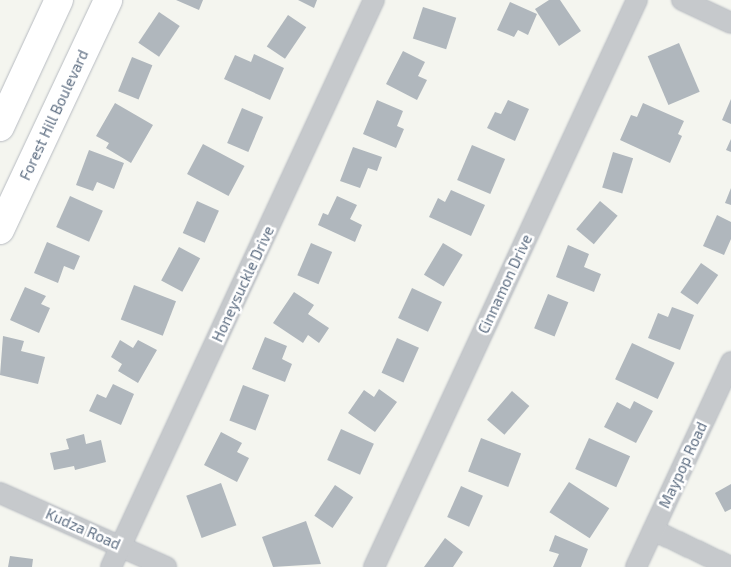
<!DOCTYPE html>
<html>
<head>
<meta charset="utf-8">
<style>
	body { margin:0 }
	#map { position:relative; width:731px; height:567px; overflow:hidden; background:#f4f5ef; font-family:"Exo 2",sans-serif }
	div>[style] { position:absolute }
	.building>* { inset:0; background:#b0b7bd; transform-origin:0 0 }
	.roads { filter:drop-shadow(0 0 1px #b7bbc1) drop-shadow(0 0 1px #b7bbc1) }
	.street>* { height:20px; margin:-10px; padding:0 10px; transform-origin:10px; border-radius:10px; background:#c6c9cc }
	.secondary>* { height:28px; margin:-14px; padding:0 14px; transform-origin:14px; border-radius:14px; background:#fff }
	span { translate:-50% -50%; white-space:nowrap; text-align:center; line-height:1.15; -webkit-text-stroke:5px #fff; paint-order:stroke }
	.street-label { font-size:15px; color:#607084 }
</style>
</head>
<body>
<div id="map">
	<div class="building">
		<i style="clip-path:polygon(176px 0,203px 0,199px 10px)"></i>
		<i style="clip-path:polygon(298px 0,317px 0,314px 8px)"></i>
		<i style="clip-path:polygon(549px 0,560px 0,581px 31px,559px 46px,535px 9px)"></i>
		<i style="clip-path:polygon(510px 2px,537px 14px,528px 35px,518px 30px,514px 37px,497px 30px)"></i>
		<i style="left:423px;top:7px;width:35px;height:33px;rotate:18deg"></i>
		<i style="left:159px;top:12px;width:25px;height:37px;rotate:34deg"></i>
		<i style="left:288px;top:15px;width:22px;height:38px;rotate:34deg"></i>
		<i style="left:679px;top:43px;width:53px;height:34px;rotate:67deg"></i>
		<i style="clip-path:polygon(403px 51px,425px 62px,418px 76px,427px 80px,417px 100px,386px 84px)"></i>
		<i style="clip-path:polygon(254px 54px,284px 68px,270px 100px,224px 79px,235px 55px,251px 62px)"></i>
		<i style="left:132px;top:57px;width:22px;height:37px;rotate:22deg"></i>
		<i style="clip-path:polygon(731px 99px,731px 124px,722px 120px)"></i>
		<i style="clip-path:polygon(377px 100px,403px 111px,397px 126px,404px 129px,396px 148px,363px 134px)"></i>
		<i style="clip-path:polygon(508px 100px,529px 109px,515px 141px,487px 128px,495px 112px,501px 114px)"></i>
		<i style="clip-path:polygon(115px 103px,153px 125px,131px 163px,106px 148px,109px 143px,96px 136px)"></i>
		<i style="clip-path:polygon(643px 103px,684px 121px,678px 134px,682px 136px,670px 163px,620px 140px,631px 115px,637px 117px)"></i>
		<i style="left:242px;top:108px;width:23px;height:38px;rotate:23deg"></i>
		<i style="clip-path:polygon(731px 139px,731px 152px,726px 150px)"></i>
		<i style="left:203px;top:144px;width:47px;height:34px;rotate:28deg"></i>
		<i style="left:472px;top:145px;width:36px;height:38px;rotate:23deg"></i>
		<i style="clip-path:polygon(353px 147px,382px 157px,377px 171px,368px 168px,360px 188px,340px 181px)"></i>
		<i style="clip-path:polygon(89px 150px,124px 163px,114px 189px,97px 182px,93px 191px,76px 185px)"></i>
		<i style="left:613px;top:152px;width:21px;height:37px;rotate:17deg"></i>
		<i style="clip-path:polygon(731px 188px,731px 205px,725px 203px)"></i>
		<i style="clip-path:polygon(451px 190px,485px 205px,471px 236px,429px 217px,438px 198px,445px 202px)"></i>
		<i style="left:70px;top:196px;width:36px;height:34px;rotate:24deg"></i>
		<i style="clip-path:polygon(337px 196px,357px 205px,350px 219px,362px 225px,355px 242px,318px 225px,323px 213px,328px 215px)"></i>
		<i style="left:197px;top:201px;width:24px;height:35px;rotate:24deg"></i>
		<i style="left:600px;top:201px;width:23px;height:37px;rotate:40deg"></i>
		<i style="clip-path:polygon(717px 215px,731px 222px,731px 239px,724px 255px,703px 246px)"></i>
		<i style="clip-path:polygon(47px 242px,80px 256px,74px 270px,64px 266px,58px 283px,34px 273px)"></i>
		<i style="left:311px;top:243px;width:23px;height:35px;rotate:23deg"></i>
		<i style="left:443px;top:243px;width:23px;height:37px;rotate:31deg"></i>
		<i style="clip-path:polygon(568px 245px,589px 254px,584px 267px,601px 274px,594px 292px,556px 277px)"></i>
		<i style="left:179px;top:247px;width:24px;height:38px;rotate:28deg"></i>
		<i style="left:701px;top:263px;width:21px;height:36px;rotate:35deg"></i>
		<i style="left:134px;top:285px;width:45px;height:37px;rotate:21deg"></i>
		<i style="clip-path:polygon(25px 287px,46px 296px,41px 304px,50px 308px,39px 333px,10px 320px)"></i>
		<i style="left:412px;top:288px;width:33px;height:33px;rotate:25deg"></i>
		<i style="clip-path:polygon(294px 292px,314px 305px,308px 314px,329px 328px,319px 343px,308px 335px,303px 343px,273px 323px)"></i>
		<i style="left:548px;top:294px;width:22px;height:37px;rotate:22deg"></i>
		<i style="clip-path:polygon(672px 307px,694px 315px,680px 350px,648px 338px,658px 313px,668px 317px)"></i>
		<i style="clip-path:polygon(3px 336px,24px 341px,21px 351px,45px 357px,38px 384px,0 375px)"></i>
		<i style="clip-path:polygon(265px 337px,287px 346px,282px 359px,292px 364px,285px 382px,252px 369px)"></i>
		<i style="left:397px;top:338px;width:24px;height:38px;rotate:24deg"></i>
		<i style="clip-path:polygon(120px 340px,133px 348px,138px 340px,157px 350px,138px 383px,118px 371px,122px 364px,111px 357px)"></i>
		<i style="left:632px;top:343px;width:47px;height:40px;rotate:25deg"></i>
		<i style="clip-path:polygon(113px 384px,134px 394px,121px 425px,89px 411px,97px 394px,106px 398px)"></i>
		<i style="left:243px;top:385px;width:28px;height:38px;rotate:21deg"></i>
		<i style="clip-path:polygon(379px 389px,397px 402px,375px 432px,348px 413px,364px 390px,374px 397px)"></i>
		<i style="left:512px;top:391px;width:23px;height:38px;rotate:41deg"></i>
		<i style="clip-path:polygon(634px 401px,653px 411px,636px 443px,604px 427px,617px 402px,630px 409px)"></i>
		<i style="left:341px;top:429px;width:36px;height:34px;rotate:24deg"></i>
		<i style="clip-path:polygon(221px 432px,242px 443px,237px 452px,249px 458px,237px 482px,204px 465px)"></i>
		<i style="clip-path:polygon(84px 434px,86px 444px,101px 440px,106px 462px,75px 470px,74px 466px,54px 470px,50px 453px,69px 449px,66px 439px)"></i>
		<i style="left:481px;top:438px;width:43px;height:36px;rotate:21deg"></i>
		<i style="left:589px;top:438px;width:45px;height:34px;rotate:24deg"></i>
		<i style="left:569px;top:482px;width:48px;height:36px;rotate:33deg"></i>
		<i style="left:221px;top:483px;width:45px;height:37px;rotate:70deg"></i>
		<i style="clip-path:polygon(731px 484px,731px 509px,725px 512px,715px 493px)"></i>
		<i style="left:335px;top:485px;width:22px;height:37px;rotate:34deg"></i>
		<i style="left:461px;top:486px;width:24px;height:34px;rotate:24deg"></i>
		<i style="clip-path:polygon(306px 521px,321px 564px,273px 567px,262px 537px)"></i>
		<i style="clip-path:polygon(555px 535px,588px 549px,581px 567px,553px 567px,559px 554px,549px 551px)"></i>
		<i style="clip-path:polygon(445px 538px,463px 552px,453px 567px,424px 567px)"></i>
		<i style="clip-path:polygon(10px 556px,33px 559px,32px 567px,8px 567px)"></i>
	</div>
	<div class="roads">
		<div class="street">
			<i style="left:682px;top:0;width:54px;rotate:25.1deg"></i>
			<i style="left:0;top:493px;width:182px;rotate:24deg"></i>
			<i style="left:653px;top:530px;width:86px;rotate:25.4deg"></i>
			<i style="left:111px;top:567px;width:625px;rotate:-65.12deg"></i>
			<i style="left:374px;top:567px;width:625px;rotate:-65.12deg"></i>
			<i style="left:636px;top:567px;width:226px;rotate:-65.1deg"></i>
		</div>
		<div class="secondary">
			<i style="left:0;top:127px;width:140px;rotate:-65.1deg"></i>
			<i style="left:0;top:230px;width:254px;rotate:-64.8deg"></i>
		</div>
	</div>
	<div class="street-label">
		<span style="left:54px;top:115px;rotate:-65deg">Forest Hill Boulevard</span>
		<span style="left:243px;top:284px;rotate:-65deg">Honeysuckle Drive</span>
		<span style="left:505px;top:284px;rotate:-65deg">Cinnamon Drive</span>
		<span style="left:683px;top:465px;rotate:-65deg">Maypop Road</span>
		<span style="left:83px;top:529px;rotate:24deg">Kudza Road</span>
	</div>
</div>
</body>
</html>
